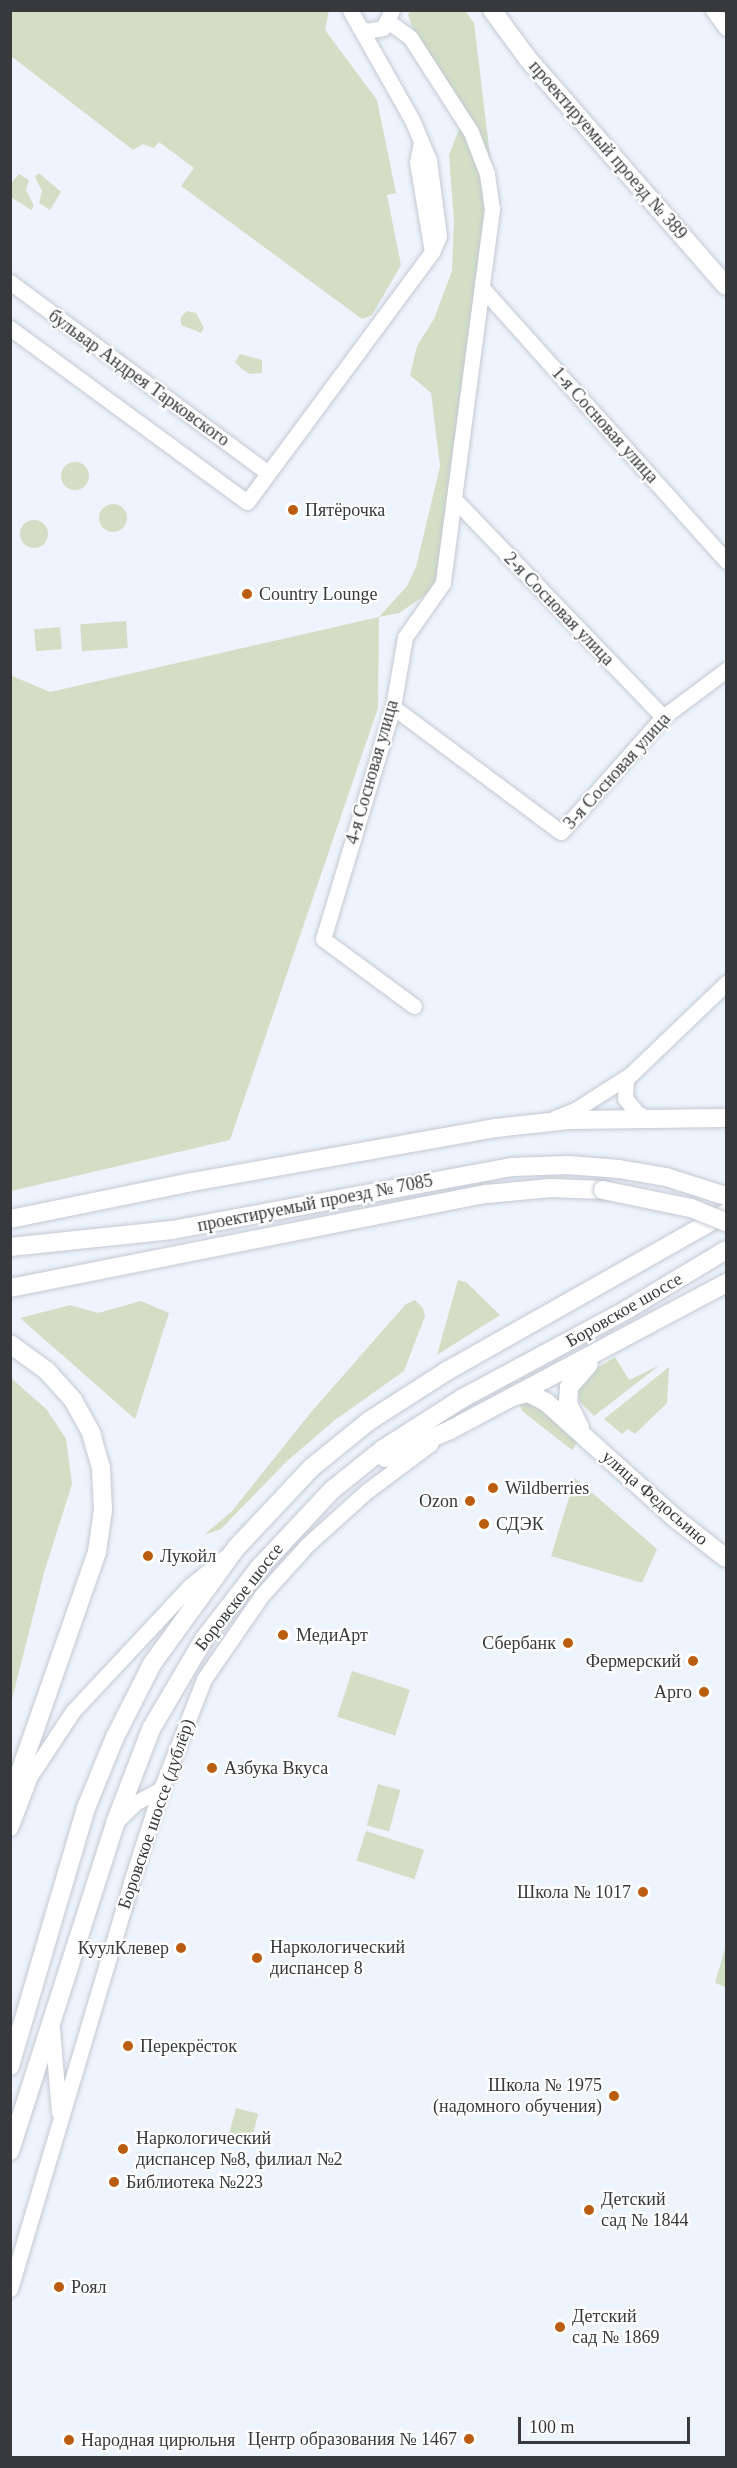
<!DOCTYPE html>
<html>
<head>
<meta charset="utf-8">
<style>
	body { margin:0 }
	#map { position:relative; width:737px; height:2468px; overflow:hidden; background:#eef4fd; font-family:"Times New Roman",serif }
	div>[style] { position:absolute }
	.green>* { inset:0; background:#d2dfc5; transform-origin:0 0 }
	.round { border-radius:50% }
	.roads { filter:drop-shadow(0 0 2px #c4c9d3) drop-shadow(0 0 2px #c4c9d3) }
	.minor>* { height:15px; margin:-7.5px; padding:0 7.5px; transform-origin:7.5px; border-radius:7.5px; background:#fff }
	.major>* { height:18px; margin:-9px; padding:0 9px; transform-origin:9px; border-radius:9px; background:#fff }
	.bridges { filter:drop-shadow(0 0 2px #c4c9d3) drop-shadow(0 0 2px #c4c9d3) }
	.major-bridge>* { height:18px; margin:-9px; padding:0 9px; transform-origin:9px; border-radius:9px; background:#fff }
	.dots>* { width:16px; height:16px; translate:-50% -50%; box-sizing:border-box; border:3px solid #fff; border-radius:50% }
	span { translate:-50% -50%; white-space:nowrap; text-align:center; line-height:1.15; -webkit-text-stroke:4.5px #fff; paint-order:stroke }
	.street-label { font-size:18px; color:#37393d }
	.poi-label { font-size:18px; color:#37393d }
	.left { translate:0 -50%; text-align:left }
	.right { translate:-100% -50%; text-align:right }
	.frame { position:absolute; inset:0; border:12px solid #37393d; pointer-events:none }
	.scale { position:absolute; left:518px; top:2417px; width:172px; height:27px; box-sizing:border-box; border:3px solid #37393d; border-top:0; padding-left:8px; font-size:18px; line-height:21px; white-space:nowrap; color:#37393d; -webkit-text-stroke:4px #fff; paint-order:stroke }
</style>
</head>
<body>
<div id="map">
	<div class="green">
		<i style="clip-path:polygon(10px 11px,329px 11px,325px 30px,377px 100px,396px 193px,387px 195px,401px 265px,372px 315px,362px 319px,181px 186px,194px 168px,159px 142px,154px 148px,143px 144px,133px 150px,11px 56px)"></i>
		<i style="clip-path:polygon(410px 11px,465px 11px,474px 23px,491px 164px,458px 486px,443px 583px,399px 613px,379px 617px,378px 708px,230px 1140px,11px 1191px,10px 675px,50px 692px,379px 617px,407px 586px,416px 567px,440px 466px,431px 393px,410px 375px,417px 346px,434px 319px,452px 271px,454px 221px,449px 155px,463px 119px,413px 29px,408px 15px)"></i>
		<i style="clip-path:polygon(39px 173px,61px 192px,50px 210px,39px 203px,42px 191px,35px 177px)"></i>
		<i style="clip-path:polygon(19px 174px,29px 180px,26px 190px,34px 206px,31px 210px,11px 197px,11px 183px)"></i>
		<i style="clip-path:polygon(187px 311px,196px 313px,204px 328px,201px 333px,181px 325px,181px 317px)"></i>
		<i style="clip-path:polygon(240px 354px,262px 360px,262px 373px,250px 374px,243px 370px,235px 362px)"></i>
		<i class="round" style="left:61px;top:462px;width:28px;height:28px"></i>
		<i class="round" style="left:99px;top:504px;width:28px;height:28px"></i>
		<i class="round" style="left:20px;top:520px;width:28px;height:28px"></i>
		<i style="left:126px;top:621px;width:27px;height:46px;rotate:86deg"></i>
		<i style="left:60px;top:627px;width:22px;height:26px;rotate:85deg"></i>
		<i style="clip-path:polygon(458px 1280px,466px 1282px,500px 1315px,437px 1355px)"></i>
		<i style="clip-path:polygon(415px 1300px,423px 1308px,425px 1316px,404px 1371px,335px 1420px,287px 1461px,221px 1529px,204px 1535px,232px 1511px,312px 1411px,406px 1304px)"></i>
		<i style="clip-path:polygon(141px 1301px,169px 1313px,135px 1419px,20px 1318px,70px 1305px,98px 1313px)"></i>
		<i style="clip-path:polygon(615px 1357px,629px 1380px,660px 1365px,594px 1416px,580px 1402px,578px 1390px,589px 1373px)"></i>
		<i style="clip-path:polygon(669px 1367px,667px 1403px,635px 1434px,628px 1429px,622px 1434px,604px 1419px)"></i>
		<i style="clip-path:polygon(11px 1378px,47px 1410px,66px 1439px,72px 1484px,44px 1573px,11px 1703px)"></i>
		<i style="clip-path:polygon(519px 1402px,534px 1403px,578px 1441px,572px 1450px,522px 1411px)"></i>
		<i style="clip-path:polygon(575px 1478px,657px 1549px,642px 1583px,551px 1556px)"></i>
		<i style="left:352px;top:1671px;width:61px;height:48px;rotate:18deg"></i>
		<i style="left:378px;top:1784px;width:23px;height:43px;rotate:15deg"></i>
		<i style="left:366px;top:1831px;width:61px;height:31px;rotate:18deg"></i>
		<i style="clip-path:polygon(726px 1945px,726px 1987px,715px 1983px)"></i>
		<i style="left:236px;top:2108px;width:23px;height:29px;rotate:15deg"></i>
	</div>
	<div class="roads">
		<div class="minor">
			<i style="left:713px;top:10px;width:22px;rotate:54deg"></i>
			<i style="left:389px;top:22px;width:26px;rotate:36deg"></i>
			<i style="left:410px;top:37px;width:113px;rotate:57.3deg"></i>
			<i style="left:471px;top:132px;width:45px;rotate:69.1deg"></i>
			<i style="left:487px;top:174px;width:35px;rotate:82deg"></i>
			<i style="left:492px;top:209px;width:377px;rotate:97.5deg"></i>
			<i style="left:443px;top:583px;width:66px;rotate:125.1deg"></i>
			<i style="left:405px;top:637px;width:71px;rotate:99.7deg"></i>
			<i style="left:393px;top:707px;width:242px;rotate:106.8deg"></i>
			<i style="left:323px;top:939px;width:113px;rotate:36.4deg"></i>
			<i style="left:359px;top:27px;width:8px;rotate:30deg"></i>
			<i style="left:366px;top:31px;width:17px;rotate:-10deg"></i>
			<i style="left:383px;top:28px;width:20px;rotate:-63deg"></i>
			<i style="left:421px;top:142px;width:20px;rotate:101deg"></i>
			<i style="left:417px;top:162px;width:91px;rotate:80.5deg"></i>
			<i style="left:10px;top:282px;width:321px;rotate:36.5deg"></i>
			<i style="left:483px;top:289px;width:365px;rotate:48.2deg"></i>
			<i style="left:10px;top:328px;width:294px;rotate:36.3deg"></i>
			<i style="left:247px;top:502px;width:311px;rotate:-53.5deg"></i>
			<i style="left:432px;top:252px;width:17px;rotate:-66deg"></i>
			<i style="left:439px;top:236px;width:77px;rotate:-97.5deg"></i>
			<i style="left:429px;top:160px;width:43px;rotate:-113deg"></i>
			<i style="left:412px;top:120px;width:126px;rotate:-119.4deg"></i>
			<i style="left:456px;top:501px;width:299px;rotate:46.2deg"></i>
			<i style="left:393px;top:707px;width:209px;rotate:36.7deg"></i>
			<i style="left:561px;top:832px;width:154px;rotate:-48.4deg"></i>
			<i style="left:663px;top:717px;width:79px;rotate:-36.7deg"></i>
			<i style="left:555px;top:1118px;width:22px;rotate:-22deg"></i>
			<i style="left:575px;top:1110px;width:65px;rotate:-32.5deg"></i>
			<i style="left:649px;top:1119px;width:13px;rotate:-153deg"></i>
			<i style="left:637px;top:1113px;width:19px;rotate:-129deg"></i>
			<i style="left:625px;top:1098px;width:19px;rotate:-87deg"></i>
			<i style="left:626px;top:1079px;width:139px;rotate:-43.8deg"></i>
			<i style="left:117px;top:1821px;width:25px;rotate:-45deg"></i>
			<i style="left:135px;top:1803px;width:30px;rotate:-28deg"></i>
			<i style="left:10px;top:1828px;width:56px;rotate:-69deg"></i>
			<i style="left:30px;top:1776px;width:78px;rotate:-56.5deg"></i>
			<i style="left:73px;top:1711px;width:171px;rotate:-46.9deg"></i>
			<i style="left:190px;top:1586px;width:44px;rotate:-39.5deg"></i>
			<i style="left:52px;top:2029px;width:83px;rotate:85.2deg"></i>
			<i style="left:10px;top:2289px;width:425px;rotate:-73.4deg"></i>
			<i style="left:131px;top:1882px;width:98px;rotate:-72.1deg"></i>
			<i style="left:161px;top:1789px;width:118px;rotate:-68.6deg"></i>
			<i style="left:204px;top:1679px;width:102px;rotate:-55.4deg"></i>
			<i style="left:262px;top:1595px;width:67px;rotate:-48deg"></i>
			<i style="left:307px;top:1545px;width:81px;rotate:-42deg"></i>
			<i style="left:367px;top:1491px;width:79px;rotate:-36.7deg"></i>
		</div>
		<div class="major">
			<i style="left:492px;top:10px;width:61px;rotate:53.7deg"></i>
			<i style="left:528px;top:59px;width:301px;rotate:48.9deg"></i>
			<i style="left:10px;top:1219px;width:186px;rotate:-11.5deg"></i>
			<i style="left:192px;top:1182px;width:309px;rotate:-10.1deg"></i>
			<i style="left:496px;top:1128px;width:73px;rotate:-6.3deg"></i>
			<i style="left:569px;top:1120px;width:157px;rotate:-0.7deg"></i>
			<i style="left:10px;top:1247px;width:163px;rotate:-6deg"></i>
			<i style="left:172px;top:1230px;width:347px;rotate:-10.5deg"></i>
			<i style="left:513px;top:1167px;width:55px;rotate:-2.1deg"></i>
			<i style="left:568px;top:1165px;width:51px;rotate:4.5deg"></i>
			<i style="left:619px;top:1169px;width:48px;rotate:9.7deg"></i>
			<i style="left:666px;top:1177px;width:63px;rotate:17.6deg"></i>
			<i style="left:10px;top:1288px;width:485px;rotate:-11.2deg"></i>
			<i style="left:486px;top:1194px;width:65px;rotate:-5.3deg"></i>
			<i style="left:551px;top:1188px;width:52px;rotate:2.2deg"></i>
			<i style="left:10px;top:1344px;width:46px;rotate:36.1deg"></i>
			<i style="left:47px;top:1371px;width:39px;rotate:48deg"></i>
			<i style="left:73px;top:1400px;width:38px;rotate:61deg"></i>
			<i style="left:91px;top:1433px;width:37px;rotate:74deg"></i>
			<i style="left:101px;top:1469px;width:41px;rotate:87.2deg"></i>
			<i style="left:103px;top:1510px;width:42px;rotate:98.1deg"></i>
			<i style="left:97px;top:1552px;width:264px;rotate:109.3deg"></i>
			<i style="left:515px;top:1396px;width:13px;rotate:-13deg"></i>
			<i style="left:528px;top:1393px;width:20px;rotate:27deg"></i>
			<i style="left:546px;top:1402px;width:175px;rotate:42deg"></i>
			<i style="left:676px;top:1519px;width:63px;rotate:38deg"></i>
			<i style="left:580px;top:1428px;width:28px;rotate:-116deg"></i>
			<i style="left:568px;top:1403px;width:16px;rotate:-86deg"></i>
			<i style="left:569px;top:1387px;width:30px;rotate:-49deg"></i>
			<i style="left:385px;top:1458px;width:71px;rotate:-23.3deg"></i>
			<i style="left:450px;top:1430px;width:313px;rotate:-28deg"></i>
			<i style="left:10px;top:2066px;width:269px;rotate:-73.6deg"></i>
			<i style="left:86px;top:1808px;width:77px;rotate:-67.8deg"></i>
			<i style="left:115px;top:1737px;width:82px;rotate:-63.1deg"></i>
			<i style="left:152px;top:1664px;width:143px;rotate:-54.1deg"></i>
			<i style="left:236px;top:1548px;width:110px;rotate:-46.8deg"></i>
			<i style="left:311px;top:1468px;width:75px;rotate:-39deg"></i>
			<i style="left:369px;top:1421px;width:93px;rotate:-32.7deg"></i>
			<i style="left:447px;top:1371px;width:321px;rotate:-29.5deg"></i>
			<i style="left:10px;top:2151px;width:344px;rotate:-72.2deg"></i>
			<i style="left:115px;top:1823px;width:101px;rotate:-69deg"></i>
			<i style="left:151px;top:1729px;width:104px;rotate:-59.5deg"></i>
			<i style="left:204px;top:1639px;width:90px;rotate:-52.2deg"></i>
			<i style="left:259px;top:1568px;width:107px;rotate:-46.9deg"></i>
			<i style="left:332px;top:1490px;width:65px;rotate:-38.8deg"></i>
			<i style="left:383px;top:1449px;width:95px;rotate:-32.5deg"></i>
			<i style="left:463px;top:1398px;width:187px;rotate:-28.3deg"></i>
			<i style="left:628px;top:1309px;width:114px;rotate:-31deg"></i>
		</div>
	</div>
	<div class="bridges">
		<div class="major-bridge">
			<i style="left:603px;top:1190px;width:90px;rotate:11.6deg"></i>
			<i style="left:691px;top:1208px;width:38px;rotate:22deg"></i>
		</div>
	</div>
	<div class="dots">
		<i style="left:293px;top:510px;background:#bb5d10"></i>
		<i style="left:247px;top:594px;background:#bb5d10"></i>
		<i style="left:493px;top:1488px;background:#bb5d10"></i>
		<i style="left:470px;top:1501px;background:#bb5d10"></i>
		<i style="left:484px;top:1524px;background:#bb5d10"></i>
		<i style="left:148px;top:1556px;background:#bb5d10"></i>
		<i style="left:283px;top:1635px;background:#bb5d10"></i>
		<i style="left:568px;top:1643px;background:#bb5d10"></i>
		<i style="left:693px;top:1661px;background:#bb5d10"></i>
		<i style="left:704px;top:1692px;background:#bb5d10"></i>
		<i style="left:212px;top:1768px;background:#bb5d10"></i>
		<i style="left:643px;top:1892px;background:#bb5d10"></i>
		<i style="left:181px;top:1948px;background:#bb5d10"></i>
		<i style="left:257px;top:1958px;background:#bb5d10"></i>
		<i style="left:128px;top:2046px;background:#bb5d10"></i>
		<i style="left:614px;top:2096px;background:#bb5d10"></i>
		<i style="left:123px;top:2149px;background:#bb5d10"></i>
		<i style="left:114px;top:2182px;background:#bb5d10"></i>
		<i style="left:589px;top:2210px;background:#bb5d10"></i>
		<i style="left:59px;top:2287px;background:#bb5d10"></i>
		<i style="left:560px;top:2327px;background:#bb5d10"></i>
		<i style="left:469px;top:2439px;background:#bb5d10"></i>
		<i style="left:69px;top:2440px;background:#bb5d10"></i>
	</div>
	<div class="street-label">
		<span style="left:608px;top:150px;rotate:49deg">проектируемый проезд № 389</span>
		<span style="left:139px;top:378px;rotate:36deg">бульвар Андрея Тарковского</span>
		<span style="left:605px;top:425px;rotate:48deg">1-я Сосновая улица</span>
		<span style="left:559px;top:609px;rotate:46deg">2-я Сосновая улица</span>
		<span style="left:617px;top:771px;rotate:-48deg">3-я Сосновая улица</span>
		<span style="left:372px;top:772px;rotate:-74deg">4-я Сосновая улица</span>
		<span style="left:315px;top:1203px;rotate:-11deg">проектируемый проезд № 7085</span>
		<span style="left:624px;top:1310px;rotate:-30deg">Боровское шоссе</span>
		<span style="left:655px;top:1498px;rotate:41deg">улица Федосьино</span>
		<span style="left:239px;top:1597px;rotate:-52deg">Боровское шоссе</span>
		<span style="left:156px;top:1814px;rotate:-71deg">Боровское шоссе (дублёр)</span>
	</div>
	<div class="poi-label">
		<span class="left" style="left:305px;top:510px">Пятёрочка</span>
		<span class="left" style="left:259px;top:594px">Country Lounge</span>
		<span class="left" style="left:505px;top:1488px">Wildberries</span>
		<span class="right" style="left:458px;top:1501px">Ozon</span>
		<span class="left" style="left:496px;top:1524px">СДЭК</span>
		<span class="left" style="left:160px;top:1556px">Лукойл</span>
		<span class="left" style="left:296px;top:1635px">МедиАрт</span>
		<span class="right" style="left:556px;top:1643px">Сбербанк</span>
		<span class="right" style="left:681px;top:1661px">Фермерский</span>
		<span class="right" style="left:692px;top:1692px">Арго</span>
		<span class="left" style="left:224px;top:1768px">Азбука Вкуса</span>
		<span class="right" style="left:631px;top:1892px">Школа № 1017</span>
		<span class="right" style="left:169px;top:1948px">КуулКлевер</span>
		<span class="left" style="left:270px;top:1958px">Наркологический<br>диспансер 8</span>
		<span class="left" style="left:140px;top:2046px">Перекрёсток</span>
		<span class="right" style="left:602px;top:2096px">Школа № 1975<br>(надомного обучения)</span>
		<span class="left" style="left:136px;top:2149px">Наркологический<br>диспансер №8, филиал №2</span>
		<span class="left" style="left:126px;top:2182px">Библиотека №223</span>
		<span class="left" style="left:601px;top:2210px">Детский<br>сад № 1844</span>
		<span class="left" style="left:71px;top:2287px">Роял</span>
		<span class="left" style="left:572px;top:2327px">Детский<br>сад № 1869</span>
		<span class="right" style="left:457px;top:2439px">Центр образования № 1467</span>
		<span class="left" style="left:81px;top:2440px">Народная цирюльня</span>
	</div>
	<div class="frame"></div>
	<div class="scale">100 m</div>
</div>
</body>
</html>
